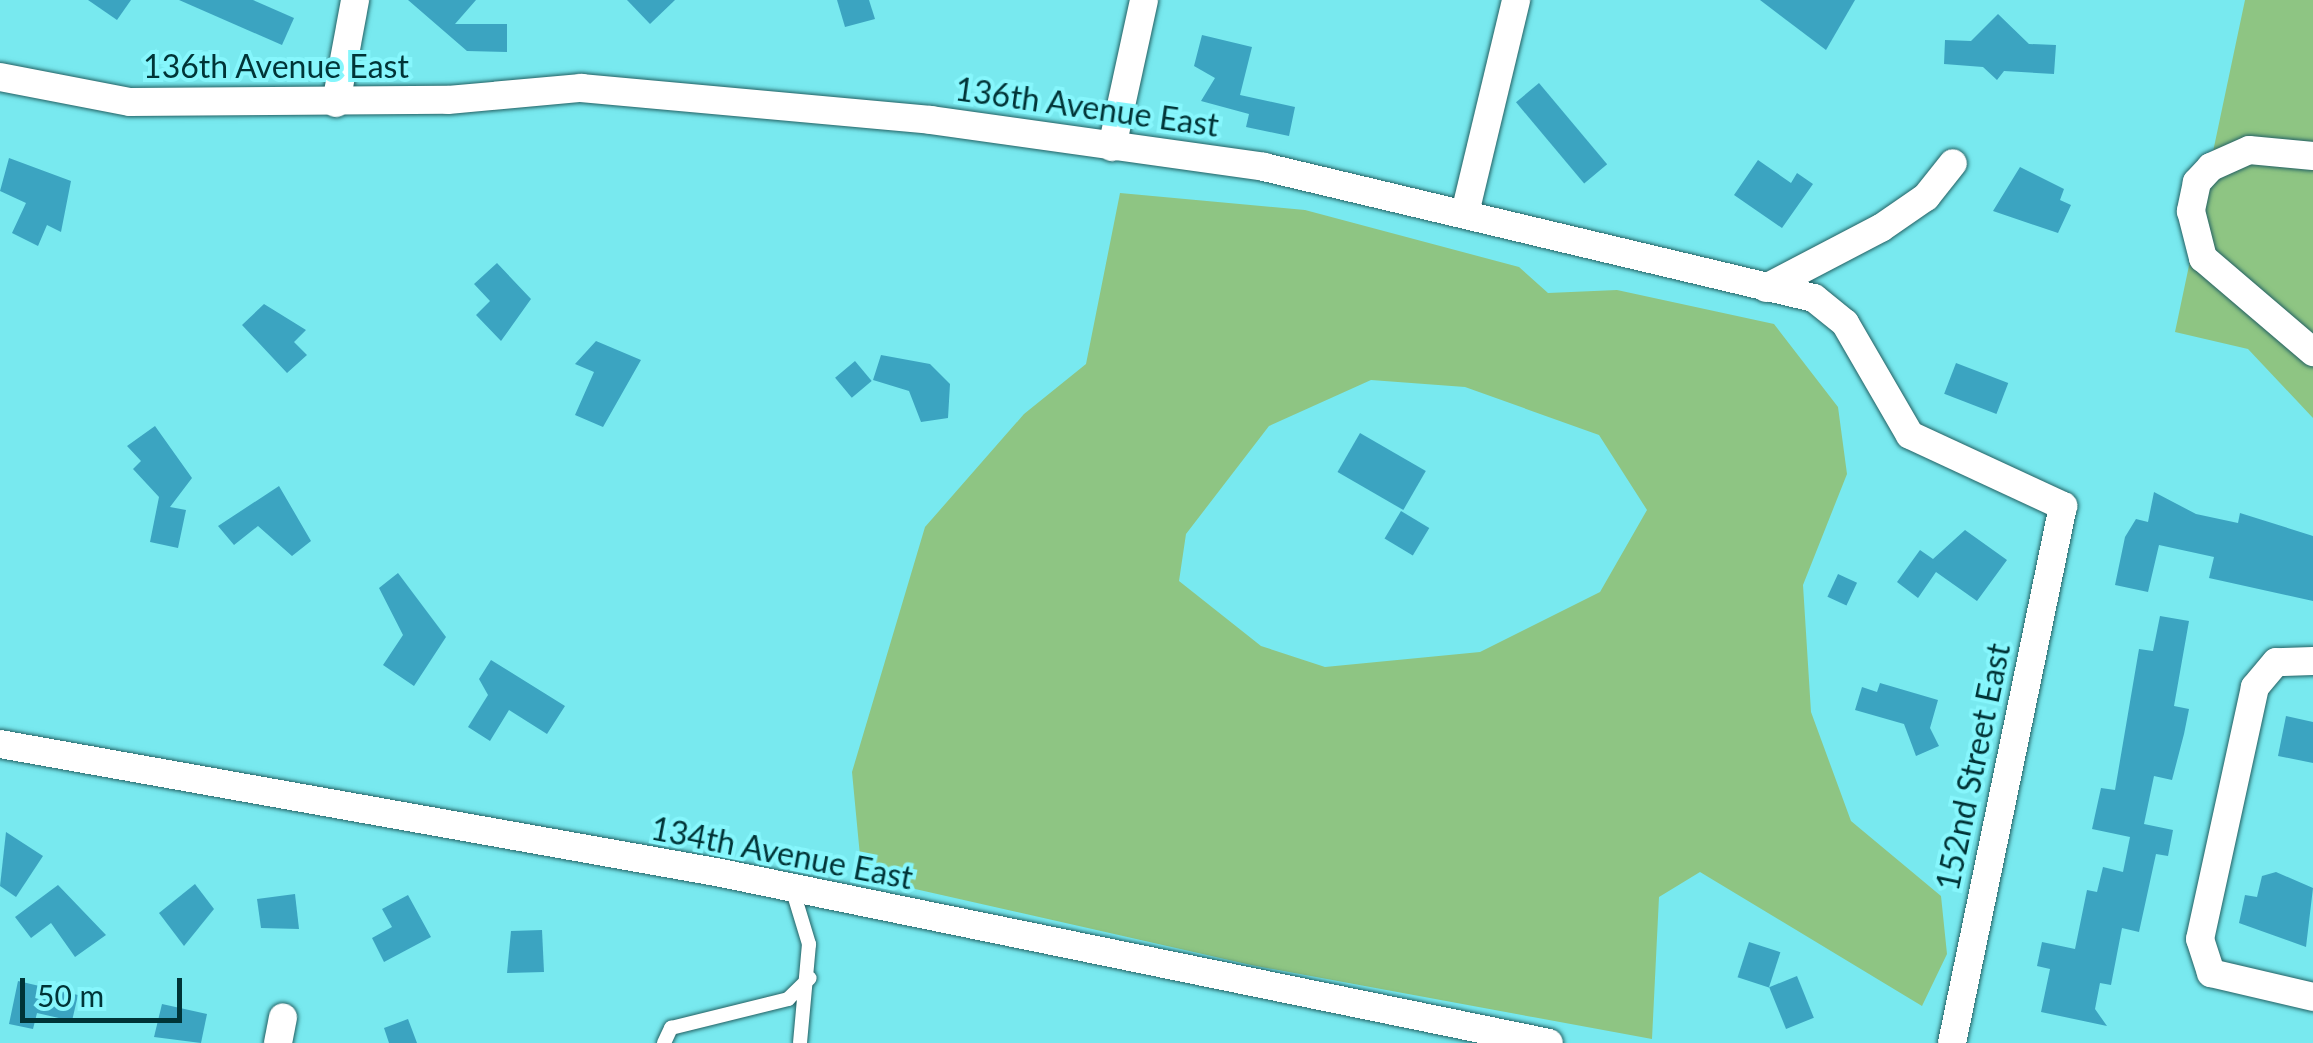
<!DOCTYPE html>
<html>
<head>
<meta charset="utf-8">
<style>
	body { margin:0 }
	#map { position:relative; width:2313px; height:1043px; overflow:hidden; background:#78e9ef; font-family:Lato,sans-serif }
	div>[style] { position:absolute }
	.green>* { inset:0; background:#8ec583 }
	.building>* { inset:0; background:#3ba4c1; transform-origin:0 0 }
	.roads { filter:drop-shadow(0 0 2px #236063) drop-shadow(0 0 2px #236063) }
	.lane>* { height:14px; margin:-7px; padding:0 7px; transform-origin:7px; border-radius:7px; background:#fff }
	.street>* { height:28px; margin:-14px; padding:0 14px; transform-origin:14px; border-radius:14px; background:#fff }
	span { translate:-50% -50%; white-space:nowrap; text-align:center; line-height:1.15; -webkit-text-stroke:8px #86f6fc; paint-order:stroke }
	.street-label { font-size:32px; color:#003437 }
	.scale { position:absolute; left:20px; top:978px; width:162px; height:45px; box-sizing:border-box; border:5px solid #003437; border-top:0; padding-left:12px; font-size:30px; line-height:35px; white-space:nowrap; color:#003437; -webkit-text-stroke:8px #86f6fc; paint-order:stroke }
</style>
</head>
<body>
<div id="map">
	<div class="green">
		<i style="clip-path:polygon(2245px 0,2313px 0,2313px 418px,2248px 349px,2175px 332px)"></i>
		<i style="clip-path:polygon(evenodd,1120px 193px,1305px 210px,1519px 267px,1548px 293px,1617px 290px,1774px 324px,1838px 407px,1847px 474px,1803px 585px,1811px 712px,1851px 821px,1941px 896px,1947px 954px,1922px 1006px,1700px 872px,1659px 897px,1652px 1039px,1251px 965px,862px 877px,852px 772px,925px 527px,1024px 414px,1086px 364px,1120px 193px,1371px 380px,1465px 387px,1599px 435px,1647px 510px,1600px 592px,1480px 652px,1325px 667px,1261px 646px,1179px 581px,1186px 534px,1269px 426px,1371px 380px)"></i>
	</div>
	<div class="building">
		<i style="clip-path:polygon(88px 0,131px 0,117px 20px)"></i>
		<i style="clip-path:polygon(179px 0,253px 0,294px 18px,282px 45px)"></i>
		<i style="clip-path:polygon(408px 0,476px 0,455px 24px,507px 24px,507px 52px,467px 51px)"></i>
		<i style="clip-path:polygon(627px 0,675px 0,650px 24px)"></i>
		<i style="clip-path:polygon(837px 0,869px 0,875px 19px,845px 27px)"></i>
		<i style="clip-path:polygon(1760px 0,1855px 0,1826px 50px)"></i>
		<i style="clip-path:polygon(1998px 14px,2029px 44px,2056px 45px,2054px 74px,2004px 71px,1997px 80px,1983px 67px,1944px 64px,1945px 40px,1971px 41px)"></i>
		<i style="clip-path:polygon(1202px 35px,1252px 47px,1240px 95px,1295px 107px,1289px 136px,1246px 127px,1249px 114px,1201px 101px,1215px 78px,1194px 66px)"></i>
		<i style="left:1539px;top:83px;width:106px;height:30px;rotate:50deg"></i>
		<i style="clip-path:polygon(9px 158px,71px 181px,61px 232px,47px 225px,38px 246px,12px 233px,26px 203px,0 191px)"></i>
		<i style="clip-path:polygon(1758px 160px,1791px 183px,1797px 173px,1813px 184px,1782px 228px,1734px 195px)"></i>
		<i style="clip-path:polygon(2020px 167px,2064px 189px,2060px 200px,2071px 205px,2058px 233px,1993px 211px)"></i>
		<i style="clip-path:polygon(497px 263px,531px 299px,501px 341px,476px 315px,490px 301px,474px 284px)"></i>
		<i style="clip-path:polygon(264px 304px,306px 330px,294px 342px,307px 355px,287px 373px,242px 325px)"></i>
		<i style="clip-path:polygon(596px 341px,641px 360px,603px 427px,575px 415px,594px 372px,575px 364px)"></i>
		<i style="clip-path:polygon(881px 355px,930px 364px,950px 384px,948px 418px,921px 422px,909px 391px,873px 380px)"></i>
		<i style="left:855px;top:361px;width:26px;height:26px;rotate:50deg"></i>
		<i style="left:1956px;top:363px;width:56px;height:33px;rotate:21deg"></i>
		<i style="clip-path:polygon(155px 426px,192px 478px,170px 507px,186px 510px,178px 548px,150px 542px,159px 497px,133px 469px,141px 461px,127px 446px)"></i>
		<i style="left:1360px;top:433px;width:76px;height:45px;rotate:30deg"></i>
		<i style="clip-path:polygon(279px 486px,311px 541px,292px 556px,258px 526px,234px 545px,218px 526px)"></i>
		<i style="clip-path:polygon(2154px 492px,2196px 514px,2238px 523px,2240px 513px,2313px 536px,2313px 601px,2209px 578px,2214px 557px,2159px 545px,2148px 592px,2115px 585px,2125px 537px,2136px 519px,2148px 522px)"></i>
		<i style="left:1401px;top:511px;width:33px;height:32px;rotate:31deg"></i>
		<i style="clip-path:polygon(1965px 530px,2007px 560px,1977px 601px,1936px 572px,1918px 598px,1897px 582px,1920px 550px,1933px 559px)"></i>
		<i style="clip-path:polygon(398px 573px,446px 637px,414px 686px,383px 665px,403px 635px,379px 588px)"></i>
		<i style="left:1838px;top:574px;width:21px;height:25px;rotate:25deg"></i>
		<i style="clip-path:polygon(2160px 616px,2189px 621px,2174px 706px,2189px 709px,2184px 734px,2172px 780px,2154px 776px,2144px 824px,2173px 830px,2168px 856px,2156px 854px,2139px 932px,2122px 928px,2111px 985px,2100px 983px,2095px 1009px,2107px 1026px,2041px 1012px,2050px 969px,2037px 966px,2042px 942px,2075px 949px,2087px 890px,2097px 892px,2103px 867px,2123px 872px,2130px 837px,2092px 829px,2101px 788px,2115px 790px,2139px 649px,2153px 651px)"></i>
		<i style="clip-path:polygon(491px 660px,565px 706px,547px 734px,509px 710px,490px 741px,468px 727px,488px 695px,479px 679px)"></i>
		<i style="clip-path:polygon(1880px 683px,1938px 700px,1930px 728px,1939px 746px,1916px 756px,1904px 724px,1855px 710px,1862px 687px,1877px 692px)"></i>
		<i style="clip-path:polygon(2286px 716px,2313px 722px,2313px 763px,2278px 756px)"></i>
		<i style="clip-path:polygon(6px 832px,43px 856px,16px 897px,0 886px)"></i>
		<i style="clip-path:polygon(2276px 872px,2313px 888px,2306px 947px,2239px 923px,2245px 895px,2257px 897px,2262px 876px)"></i>
		<i style="clip-path:polygon(195px 884px,214px 909px,184px 946px,159px 913px)"></i>
		<i style="clip-path:polygon(58px 885px,106px 935px,75px 957px,51px 923px,31px 938px,15px 917px)"></i>
		<i style="clip-path:polygon(295px 894px,299px 929px,261px 928px,257px 899px)"></i>
		<i style="clip-path:polygon(408px 895px,431px 937px,384px 962px,372px 938px,392px 927px,382px 909px)"></i>
		<i style="clip-path:polygon(542px 930px,544px 972px,507px 973px,511px 931px)"></i>
		<i style="left:1749px;top:942px;width:33px;height:37px;rotate:18deg"></i>
		<i style="left:1797px;top:976px;width:45px;height:30px;rotate:68deg"></i>
		<i style="clip-path:polygon(18px 981px,78px 995px,72px 1021px,37px 1013px,33px 1029px,9px 1024px)"></i>
		<i style="clip-path:polygon(162px 1004px,207px 1014px,201px 1043px,154px 1037px)"></i>
		<i style="clip-path:polygon(408px 1019px,417px 1043px,389px 1043px,384px 1028px)"></i>
	</div>
	<div class="roads">
		<div class="lane">
			<i style="left:792px;top:888px;width:59px;rotate:73.1deg"></i>
			<i style="left:809px;top:944px;width:99px;rotate:95.2deg"></i>
			<i style="left:664px;top:1043px;width:17px;rotate:-65deg"></i>
			<i style="left:671px;top:1028px;width:121px;rotate:-13.9deg"></i>
			<i style="left:788px;top:999px;width:30px;rotate:-44deg"></i>
		</div>
		<div class="street">
			<i style="left:0;top:77px;width:132px;rotate:10.9deg"></i>
			<i style="left:130px;top:102px;width:318px;rotate:-0.4deg"></i>
			<i style="left:448px;top:100px;width:134px;rotate:-5.2deg"></i>
			<i style="left:581px;top:88px;width:351px;rotate:5.2deg"></i>
			<i style="left:931px;top:120px;width:336px;rotate:8deg"></i>
			<i style="left:1264px;top:167px;width:565px;rotate:13.4deg"></i>
			<i style="left:1814px;top:298px;width:40px;rotate:39deg"></i>
			<i style="left:1845px;top:323px;width:129px;rotate:59.9deg"></i>
			<i style="left:1910px;top:435px;width:169px;rotate:24.9deg"></i>
			<i style="left:2063px;top:506px;width:548px;rotate:101.68deg"></i>
			<i style="left:336px;top:103px;width:105px;rotate:-79.5deg"></i>
			<i style="left:1112px;top:147px;width:150px;rotate:-77.7deg"></i>
			<i style="left:2313px;top:156px;width:64px;rotate:-174.6deg"></i>
			<i style="left:2249px;top:150px;width:42px;rotate:155.9deg"></i>
			<i style="left:2211px;top:167px;width:21px;rotate:133deg"></i>
			<i style="left:2197px;top:182px;width:30px;rotate:102deg"></i>
			<i style="left:2191px;top:211px;width:49px;rotate:75.7deg"></i>
			<i style="left:2203px;top:258px;width:145px;rotate:40.5deg"></i>
			<i style="left:1465px;top:213px;width:219px;rotate:-76.5deg"></i>
			<i style="left:1766px;top:288px;width:130px;rotate:-27.6deg"></i>
			<i style="left:1881px;top:228px;width:55px;rotate:-34.6deg"></i>
			<i style="left:1926px;top:197px;width:43px;rotate:-51.5deg"></i>
			<i style="left:2313px;top:661px;width:37px;rotate:178deg"></i>
			<i style="left:2276px;top:662px;width:33px;rotate:130deg"></i>
			<i style="left:2255px;top:687px;width:258px;rotate:102.3deg"></i>
			<i style="left:2200px;top:939px;width:36px;rotate:72deg"></i>
			<i style="left:2211px;top:973px;width:105px;rotate:13.2deg"></i>
			<i style="left:0;top:744px;width:732px;rotate:10.14deg"></i>
			<i style="left:721px;top:873px;width:845px;rotate:11.6deg"></i>
			<i style="left:278px;top:1043px;width:26px;rotate:-79deg"></i>
		</div>
	</div>
	<div class="street-label">
		<span style="left:276px;top:66px">136th Avenue East</span>
		<span style="left:1087px;top:107px;rotate:8deg">136th Avenue East</span>
		<span style="left:1973px;top:767px;rotate:-78deg">152nd Street East</span>
		<span style="left:782px;top:853px;rotate:11deg">134th Avenue East</span>
	</div>
	<div class="scale">50 m</div>
</div>
</body>
</html>
